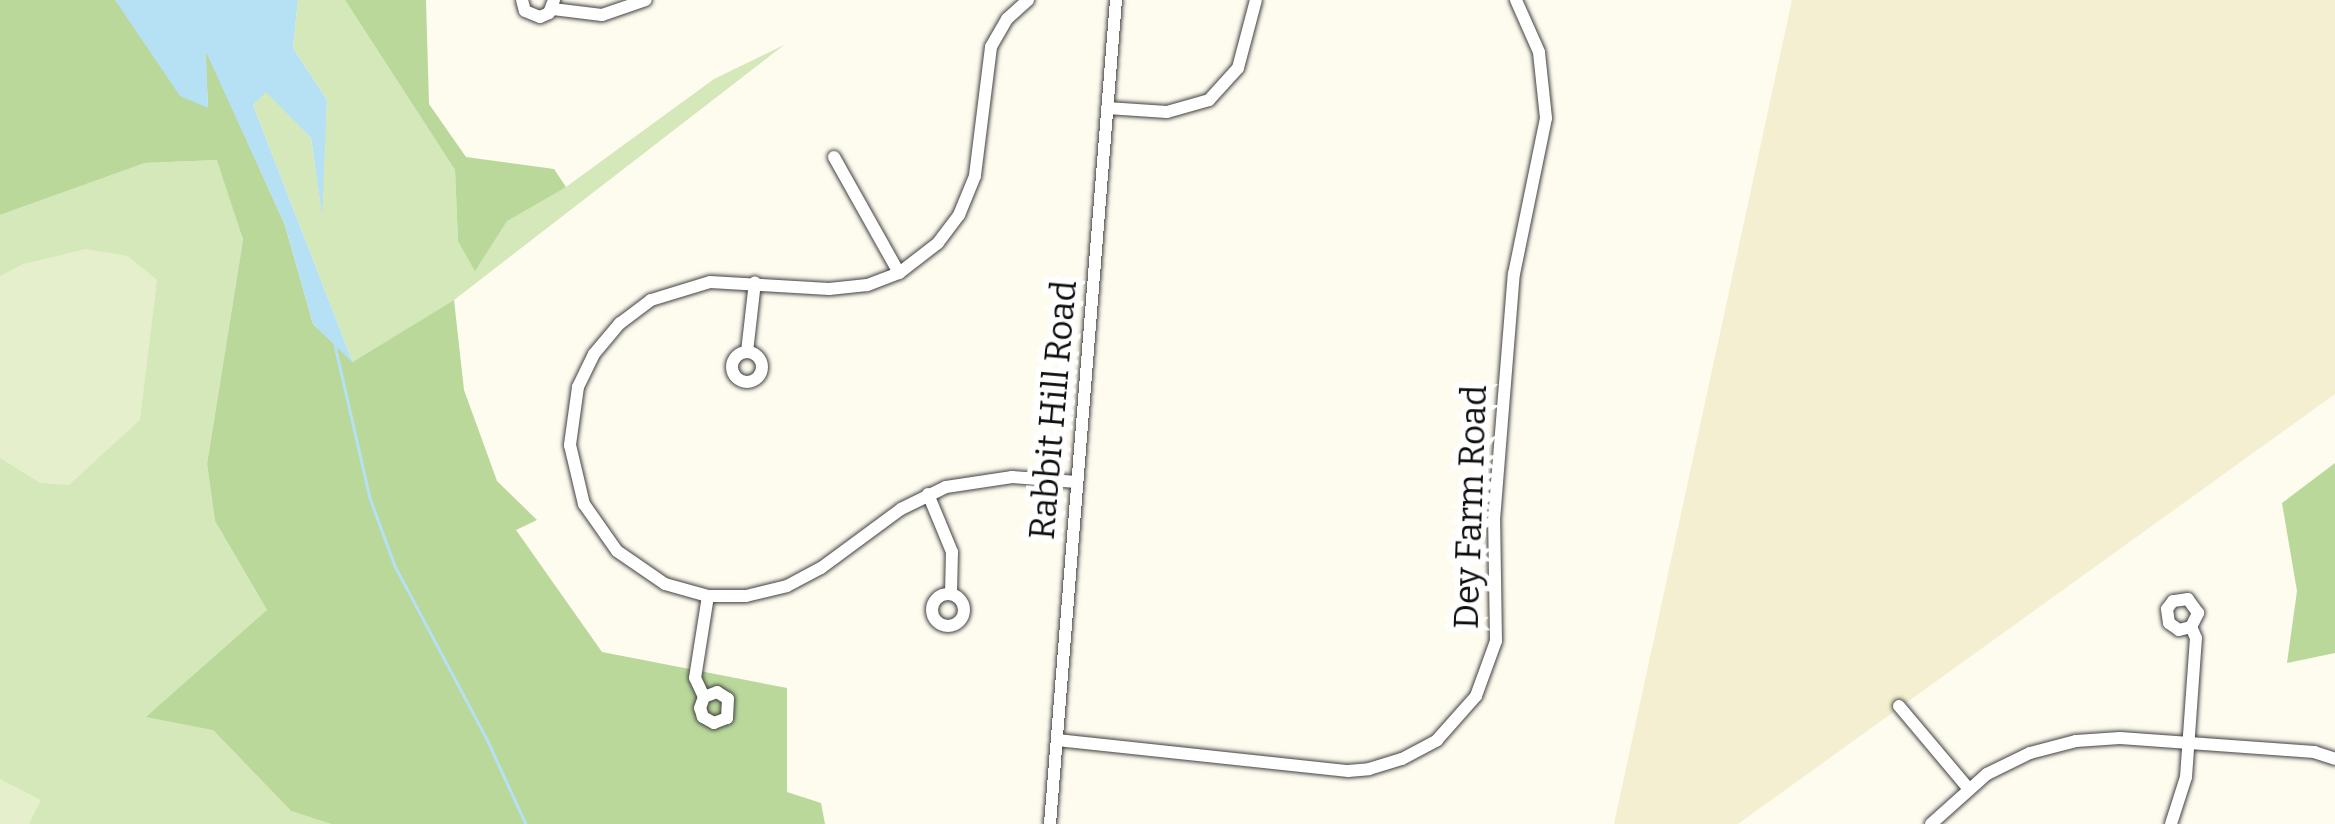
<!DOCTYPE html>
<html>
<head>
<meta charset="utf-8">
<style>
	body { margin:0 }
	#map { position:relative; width:2335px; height:824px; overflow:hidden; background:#fefbef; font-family:Bitter,serif }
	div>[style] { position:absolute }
	.farmland>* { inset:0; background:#f4efd0 }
	.green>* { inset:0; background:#d4e8ba }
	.forest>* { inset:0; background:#b9d89a }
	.pitch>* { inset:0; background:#e5efcb }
	.water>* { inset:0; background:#b6e0f4 }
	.stream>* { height:2.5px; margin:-1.25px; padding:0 1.25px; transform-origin:1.25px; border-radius:1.25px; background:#b6e0f4 }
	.roads { filter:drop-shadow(0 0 2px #414141) drop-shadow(0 0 2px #414141) }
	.street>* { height:12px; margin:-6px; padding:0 6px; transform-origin:6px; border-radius:6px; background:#fff }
	.street>.ring { margin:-6px; padding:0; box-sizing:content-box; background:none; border:12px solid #fff; border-radius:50% }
	span { translate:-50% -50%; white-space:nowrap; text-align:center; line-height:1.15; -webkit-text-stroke:10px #fff; paint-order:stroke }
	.street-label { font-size:35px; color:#0e0e0e }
</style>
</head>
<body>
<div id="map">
	<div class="farmland">
		<i style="clip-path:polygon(1792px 0,2335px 0,2335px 394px,1738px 824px,1614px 824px)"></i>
	</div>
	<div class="green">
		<i style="clip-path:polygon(298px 0,345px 0,455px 170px,458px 241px,566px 187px,714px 79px,784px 45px,454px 300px,353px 363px,253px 105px,266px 91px,311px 138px,321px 207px,327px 100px,293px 48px)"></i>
		<i style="clip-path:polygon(218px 160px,243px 241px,207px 464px,215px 521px,267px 610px,213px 730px,291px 811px,331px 824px,0 824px,0 215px,145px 163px)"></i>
	</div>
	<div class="forest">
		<i style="clip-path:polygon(0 0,115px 0,208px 107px,205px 48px,285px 225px,313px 324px,353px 362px,454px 300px,464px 390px,497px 481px,537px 520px,516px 530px,602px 652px,787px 688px,787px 792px,821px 803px,825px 824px,331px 824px,291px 811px,213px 730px,146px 717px,267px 610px,215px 521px,207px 464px,243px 240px,217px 160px,145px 163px,0 215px)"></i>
		<i style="clip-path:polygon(345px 0,426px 0,429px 104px,466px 157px,554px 169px,566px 187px,507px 221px,475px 271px,458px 241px,455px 170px)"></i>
		<i style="clip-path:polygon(2335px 463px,2335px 653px,2287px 663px,2297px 591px,2282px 503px)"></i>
	</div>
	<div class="pitch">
		<i style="clip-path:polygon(86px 249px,128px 256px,157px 280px,140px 420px,69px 485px,40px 483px,0 458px,0 276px,23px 264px)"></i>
		<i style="clip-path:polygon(0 779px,41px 800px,29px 824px,0 824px)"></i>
	</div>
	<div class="water">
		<i style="clip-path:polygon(115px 0,298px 0,293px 48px,327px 100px,322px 215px,311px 138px,266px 92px,253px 105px,353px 363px,313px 324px,285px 225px,206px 52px,208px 108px,180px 96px)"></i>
	</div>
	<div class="stream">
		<i style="left:335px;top:345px;width:157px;rotate:77.1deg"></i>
		<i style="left:370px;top:498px;width:72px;rotate:69.8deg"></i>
		<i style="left:395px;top:566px;width:196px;rotate:62deg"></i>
		<i style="left:487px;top:739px;width:94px;rotate:65.4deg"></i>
	</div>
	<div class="roads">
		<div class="street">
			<i style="left:522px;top:0;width:11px;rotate:75deg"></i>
			<i style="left:525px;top:11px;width:16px;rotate:22deg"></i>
			<i style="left:540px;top:17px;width:10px;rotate:-24deg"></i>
			<i style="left:549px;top:13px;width:14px;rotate:-69deg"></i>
			<i style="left:1028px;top:0;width:28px;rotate:138deg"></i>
			<i style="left:1007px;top:19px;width:32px;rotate:120deg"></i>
			<i style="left:991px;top:47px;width:130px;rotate:97.1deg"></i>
			<i style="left:975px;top:176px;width:42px;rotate:112.3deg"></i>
			<i style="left:959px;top:215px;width:35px;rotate:127deg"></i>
			<i style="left:938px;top:243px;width:49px;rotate:142.4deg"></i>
			<i style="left:899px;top:273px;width:34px;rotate:159deg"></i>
			<i style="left:867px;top:285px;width:38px;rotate:174deg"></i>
			<i style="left:829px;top:289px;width:119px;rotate:-176.6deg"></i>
			<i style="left:710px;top:282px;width:62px;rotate:163deg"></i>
			<i style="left:651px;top:300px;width:39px;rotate:143deg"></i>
			<i style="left:620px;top:323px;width:40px;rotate:130deg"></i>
			<i style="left:594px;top:354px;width:37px;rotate:116deg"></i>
			<i style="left:578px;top:387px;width:59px;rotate:97.9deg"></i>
			<i style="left:570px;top:445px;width:61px;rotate:76.7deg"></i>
			<i style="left:584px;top:504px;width:57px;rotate:54.9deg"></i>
			<i style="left:617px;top:551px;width:58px;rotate:34.5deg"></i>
			<i style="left:665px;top:584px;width:45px;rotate:15.6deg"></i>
			<i style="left:708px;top:596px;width:38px"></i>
			<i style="left:746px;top:596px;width:42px;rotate:-13.7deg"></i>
			<i style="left:787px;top:586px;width:38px;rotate:-28deg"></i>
			<i style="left:821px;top:568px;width:99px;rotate:-36.4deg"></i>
			<i style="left:901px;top:509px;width:50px;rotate:-26.1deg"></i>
			<i style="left:946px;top:487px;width:67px;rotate:-8.6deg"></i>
			<i style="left:1012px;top:477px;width:65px;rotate:4.4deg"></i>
			<i style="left:553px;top:9px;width:49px;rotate:7deg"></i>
			<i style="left:602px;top:15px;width:46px;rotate:-18.8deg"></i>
			<i style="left:1107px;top:108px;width:60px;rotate:3.8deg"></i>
			<i style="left:1167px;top:112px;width:44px;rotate:-15.9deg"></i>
			<i style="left:1209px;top:100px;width:43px;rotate:-47.8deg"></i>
			<i style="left:1238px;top:68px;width:70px;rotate:-75.2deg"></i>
			<i style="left:834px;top:157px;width:133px;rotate:60.7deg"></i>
			<i style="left:747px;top:352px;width:70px;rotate:-83.5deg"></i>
			<i class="ring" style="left:732px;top:352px;width:18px;height:18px"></i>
			<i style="left:928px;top:494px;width:63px;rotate:67.5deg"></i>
			<i style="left:952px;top:552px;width:42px;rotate:91.4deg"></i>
			<i class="ring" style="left:932px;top:594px;width:20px;height:20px"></i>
			<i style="left:704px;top:697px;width:14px;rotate:-21deg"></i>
			<i style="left:717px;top:692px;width:13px;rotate:32deg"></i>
			<i style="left:728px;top:699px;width:19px;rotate:93deg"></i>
			<i style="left:727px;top:718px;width:14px;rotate:159deg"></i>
			<i style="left:714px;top:723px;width:13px;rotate:-151deg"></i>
			<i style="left:703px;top:717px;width:9px;rotate:-108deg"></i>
			<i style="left:700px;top:708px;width:12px;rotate:-70deg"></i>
			<i style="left:704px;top:697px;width:21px;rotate:-115deg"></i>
			<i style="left:695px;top:678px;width:83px;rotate:-81deg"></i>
			<i style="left:1899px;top:706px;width:107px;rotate:49.9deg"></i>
			<i style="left:1057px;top:740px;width:293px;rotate:6.1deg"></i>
			<i style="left:1348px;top:771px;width:21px;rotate:-5deg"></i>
			<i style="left:1369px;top:769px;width:34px;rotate:-17deg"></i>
			<i style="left:1402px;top:759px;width:40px;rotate:-28deg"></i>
			<i style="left:1437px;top:740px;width:59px;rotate:-48.4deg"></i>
			<i style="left:1476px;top:696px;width:59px;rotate:-70deg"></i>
			<i style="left:1496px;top:641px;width:121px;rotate:-90.9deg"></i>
			<i style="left:1494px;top:520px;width:247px;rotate:-85.4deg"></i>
			<i style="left:1514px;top:274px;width:159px;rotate:-78.4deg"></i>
			<i style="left:1546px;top:118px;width:66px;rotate:-96.1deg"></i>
			<i style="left:1539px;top:52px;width:57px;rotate:-113.9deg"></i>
			<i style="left:1050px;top:824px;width:827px;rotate:-85.42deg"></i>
			<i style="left:1931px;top:824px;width:75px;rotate:-41.8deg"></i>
			<i style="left:1987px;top:774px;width:48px;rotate:-26deg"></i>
			<i style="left:2030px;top:753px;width:48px;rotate:-14.6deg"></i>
			<i style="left:2076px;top:741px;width:44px;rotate:-3.9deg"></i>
			<i style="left:2120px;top:738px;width:195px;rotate:4.1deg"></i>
			<i style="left:2314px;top:752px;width:22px;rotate:18deg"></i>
			<i style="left:2171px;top:824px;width:49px;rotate:-72.3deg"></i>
			<i style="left:2186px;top:777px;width:139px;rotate:-85.9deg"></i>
			<i style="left:2196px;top:638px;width:12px;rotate:-114deg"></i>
			<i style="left:2191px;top:627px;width:16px;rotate:-63deg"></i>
			<i style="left:2198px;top:613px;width:17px;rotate:-126deg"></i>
			<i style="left:2188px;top:599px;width:15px;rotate:172deg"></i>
			<i style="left:2173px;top:601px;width:10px;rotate:127deg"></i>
			<i style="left:2167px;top:609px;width:14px;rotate:82deg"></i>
			<i style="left:2169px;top:623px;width:12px;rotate:35deg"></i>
			<i style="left:2179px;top:630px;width:12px;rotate:-14deg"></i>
		</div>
	</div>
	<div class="street-label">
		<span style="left:1053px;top:410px;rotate:-85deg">Rabbit Hill Road</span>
		<span style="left:1470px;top:507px;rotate:-88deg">Dey Farm Road</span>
	</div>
</div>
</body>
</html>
